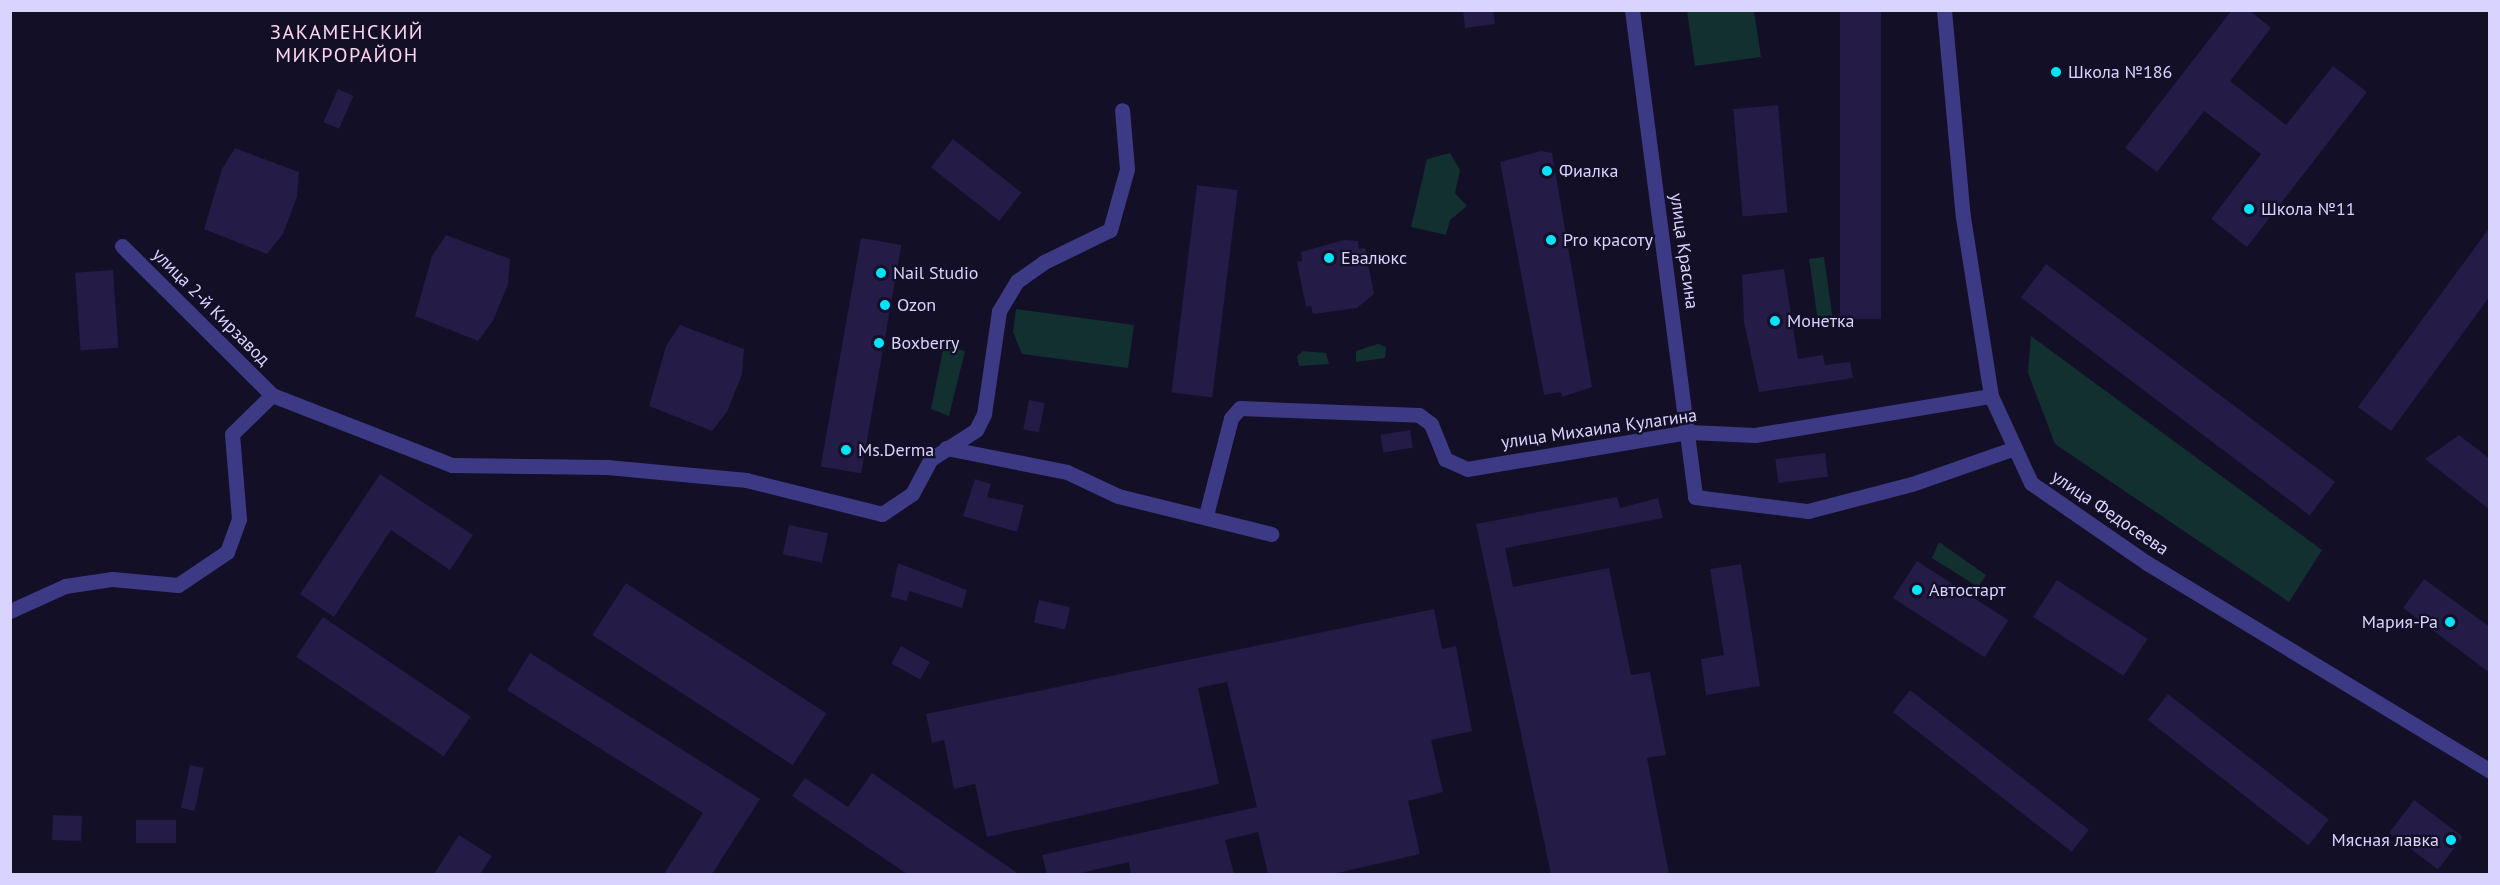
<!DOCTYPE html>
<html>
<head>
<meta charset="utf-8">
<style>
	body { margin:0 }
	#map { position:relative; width:2500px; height:885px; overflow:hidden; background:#130f26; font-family:"PT Sans",sans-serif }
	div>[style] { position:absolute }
	.green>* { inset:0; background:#12302f; transform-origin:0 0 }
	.building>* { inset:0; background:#241b47; transform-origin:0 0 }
	.minor>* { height:15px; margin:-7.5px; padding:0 7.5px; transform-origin:7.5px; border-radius:7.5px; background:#3d3a85 }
	.tertiary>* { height:15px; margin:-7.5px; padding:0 7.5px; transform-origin:7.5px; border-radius:7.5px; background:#3d3a85 }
	.dots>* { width:16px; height:16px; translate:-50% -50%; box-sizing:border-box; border:3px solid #130f26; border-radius:50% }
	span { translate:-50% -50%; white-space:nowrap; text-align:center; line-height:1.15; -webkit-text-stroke:4.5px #130f26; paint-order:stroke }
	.poi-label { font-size:18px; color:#d9d4ff }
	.left { translate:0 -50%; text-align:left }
	.right { translate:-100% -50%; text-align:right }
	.street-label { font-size:18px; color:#d9d4ff }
	.neighbourhood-label { font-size:20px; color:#ffd6f0; letter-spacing:1.5px }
	.frame { position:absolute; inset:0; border:12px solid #d9d4ff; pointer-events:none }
</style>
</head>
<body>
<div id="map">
	<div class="green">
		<i style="clip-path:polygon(1687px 11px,1754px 11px,1761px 57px,1695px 66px)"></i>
		<i style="clip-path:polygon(1450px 153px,1460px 170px,1455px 193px,1467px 206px,1450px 220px,1446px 235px,1411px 227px,1427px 159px)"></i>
		<i style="left:1824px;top:257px;width:63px;height:15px;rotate:82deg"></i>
		<i style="clip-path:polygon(1016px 309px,1134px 325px,1128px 368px,1022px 354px,1013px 332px)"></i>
		<i style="clip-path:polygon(2031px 336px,2322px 550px,2289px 602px,2055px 444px,2028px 373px)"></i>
		<i style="clip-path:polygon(1378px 344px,1386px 347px,1385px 358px,1356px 362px,1356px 351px)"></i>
		<i style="clip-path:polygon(944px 345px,965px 351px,949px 416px,931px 409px)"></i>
		<i style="clip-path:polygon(1303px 351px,1326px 353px,1329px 364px,1299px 366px,1297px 356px)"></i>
		<i style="clip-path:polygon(1939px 542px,1986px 575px,1978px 587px,1932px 558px)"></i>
	</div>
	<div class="building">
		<i style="clip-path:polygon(1463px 10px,1493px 10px,1495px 24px,1465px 28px)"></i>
		<i style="left:1840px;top:10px;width:41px;height:309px"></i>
		<i style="clip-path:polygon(2232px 10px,2249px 10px,2271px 28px,2230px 81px,2286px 125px,2333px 66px,2367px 92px,2247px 247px,2211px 219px,2261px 154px,2204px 111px,2157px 172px,2125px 148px)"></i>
		<i style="left:338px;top:89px;width:17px;height:36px;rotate:24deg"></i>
		<i style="left:1778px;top:105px;width:108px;height:45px;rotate:85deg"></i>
		<i style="left:953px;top:139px;width:87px;height:36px;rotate:38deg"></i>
		<i style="clip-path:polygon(235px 148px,299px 172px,297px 197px,283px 234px,267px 254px,204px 229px,222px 169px)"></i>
		<i style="clip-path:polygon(1541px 151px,1552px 153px,1592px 387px,1562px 397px,1561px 392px,1544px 395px,1500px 162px)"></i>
		<i style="left:1197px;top:185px;width:41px;height:209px;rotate:7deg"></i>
		<i style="clip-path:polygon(2490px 227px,2490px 296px,2391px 431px,2358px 407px)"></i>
		<i style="clip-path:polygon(446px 235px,510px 259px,508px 284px,493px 321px,478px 341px,415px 316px,432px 256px)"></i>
		<i style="left:861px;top:238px;width:41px;height:232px;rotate:10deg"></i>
		<i style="clip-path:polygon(1344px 240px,1358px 241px,1359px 249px,1365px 248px,1374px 294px,1357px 308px,1313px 314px,1311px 306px,1306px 307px,1297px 262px,1302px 261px,1301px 252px)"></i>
		<i style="left:2046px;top:264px;width:362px;height:42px;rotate:37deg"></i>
		<i style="clip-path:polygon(1784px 269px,1798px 359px,1823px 355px,1825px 365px,1850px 362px,1853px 378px,1759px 392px,1744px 322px,1742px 275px)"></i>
		<i style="left:113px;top:270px;width:78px;height:38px;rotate:86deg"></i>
		<i style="clip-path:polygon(680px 325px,744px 349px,742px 374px,727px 412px,712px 431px,649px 406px,666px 346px)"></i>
		<i style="left:1029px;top:400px;width:16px;height:30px;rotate:11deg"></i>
		<i style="left:1410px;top:430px;width:18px;height:30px;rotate:81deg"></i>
		<i style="clip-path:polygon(2459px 435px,2490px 459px,2490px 510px,2425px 459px)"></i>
		<i style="left:1825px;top:453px;width:24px;height:50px;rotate:83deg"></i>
		<i style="clip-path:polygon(380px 474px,473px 535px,450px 570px,391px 530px,334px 617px,300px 594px)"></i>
		<i style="clip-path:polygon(975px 479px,991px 484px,987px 497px,1024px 505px,1017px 532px,963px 516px)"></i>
		<i style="clip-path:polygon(1617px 497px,1620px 508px,1658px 498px,1663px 518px,1505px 548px,1513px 587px,1609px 568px,1631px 675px,1650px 672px,1666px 755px,1647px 758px,1669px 874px,1551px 874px,1476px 524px)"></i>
		<i style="left:789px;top:525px;width:40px;height:30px;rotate:12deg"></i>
		<i style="left:1917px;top:561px;width:109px;height:44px;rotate:33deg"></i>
		<i style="clip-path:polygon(898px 563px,967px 590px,962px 608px,909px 591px,907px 601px,891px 597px)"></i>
		<i style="clip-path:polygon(1741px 564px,1760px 686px,1706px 695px,1701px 659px,1724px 655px,1710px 569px)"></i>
		<i style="clip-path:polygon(2424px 579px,2490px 627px,2490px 673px,2403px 608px)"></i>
		<i style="left:2057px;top:580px;width:108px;height:44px;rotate:33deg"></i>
		<i style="left:626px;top:583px;width:239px;height:62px;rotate:33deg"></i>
		<i style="left:1039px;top:600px;width:32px;height:23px;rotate:13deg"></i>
		<i style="clip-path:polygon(1434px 609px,1442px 649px,1456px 646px,1472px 731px,1431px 740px,1443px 792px,1408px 801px,1420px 854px,1333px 874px,1268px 874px,1258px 832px,1225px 840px,1234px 874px,1131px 874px,1129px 862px,1076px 874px,1047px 874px,1042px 855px,1257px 807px,1227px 682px,1198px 688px,1219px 784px,987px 837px,975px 784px,954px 789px,944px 740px,932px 743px,926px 714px)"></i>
		<i style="left:323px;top:617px;width:178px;height:48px;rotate:34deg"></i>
		<i style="left:901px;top:646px;width:33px;height:20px;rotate:29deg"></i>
		<i style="clip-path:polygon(530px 653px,760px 799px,712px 874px,664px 874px,703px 813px,507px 690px)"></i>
		<i style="left:1910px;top:690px;width:227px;height:28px;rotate:38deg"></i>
		<i style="left:2168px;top:694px;width:204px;height:33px;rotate:38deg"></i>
		<i style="left:190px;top:765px;width:14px;height:44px;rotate:12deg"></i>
		<i style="clip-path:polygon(872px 773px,957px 832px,1019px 874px,907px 874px,792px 796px,805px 778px,848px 807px)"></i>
		<i style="left:2414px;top:800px;width:61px;height:41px;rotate:37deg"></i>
		<i style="left:53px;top:815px;width:29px;height:25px;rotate:2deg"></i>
		<i style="left:136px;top:820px;width:40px;height:23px"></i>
		<i style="clip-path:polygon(459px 835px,492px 856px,480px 874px,434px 874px)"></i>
	</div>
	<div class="minor">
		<i style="left:122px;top:246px;width:211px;rotate:44.8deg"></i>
		<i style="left:272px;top:395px;width:193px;rotate:21.3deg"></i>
		<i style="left:452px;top:465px;width:155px;rotate:0.7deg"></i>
		<i style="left:607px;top:467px;width:140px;rotate:5.3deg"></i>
		<i style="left:746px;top:480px;width:140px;rotate:14deg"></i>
		<i style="left:882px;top:514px;width:36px;rotate:-34deg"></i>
		<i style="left:912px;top:494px;width:40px;rotate:-62deg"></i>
		<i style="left:931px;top:459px;width:54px;rotate:-32.8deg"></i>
		<i style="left:976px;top:430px;width:18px;rotate:-63deg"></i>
		<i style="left:984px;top:414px;width:104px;rotate:-81.7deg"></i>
		<i style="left:999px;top:311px;width:35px;rotate:-59deg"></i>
		<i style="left:1017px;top:281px;width:33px;rotate:-35deg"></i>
		<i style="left:1044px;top:262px;width:73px;rotate:-25.9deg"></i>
		<i style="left:1110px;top:230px;width:63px;rotate:-74.4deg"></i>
		<i style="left:1127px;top:169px;width:59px;rotate:-94.8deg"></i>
		<i style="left:946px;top:448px;width:123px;rotate:11.2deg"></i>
		<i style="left:1067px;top:472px;width:56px;rotate:25.2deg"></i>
		<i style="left:1118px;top:496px;width:158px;rotate:13.9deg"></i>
		<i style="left:1206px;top:515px;width:100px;rotate:-75.5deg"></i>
		<i style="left:1231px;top:418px;width:13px;rotate:-48deg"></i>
		<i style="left:1240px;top:408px;width:179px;rotate:2.2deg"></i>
		<i style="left:1419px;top:415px;width:15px;rotate:37deg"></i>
		<i style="left:1431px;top:424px;width:38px;rotate:68deg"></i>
		<i style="left:1445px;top:459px;width:24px;rotate:24deg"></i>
		<i style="left:1467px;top:469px;width:225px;rotate:-9.5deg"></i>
		<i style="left:10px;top:611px;width:60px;rotate:-24.4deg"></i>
		<i style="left:65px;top:586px;width:48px;rotate:-8.5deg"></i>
		<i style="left:112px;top:579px;width:66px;rotate:5.2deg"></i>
		<i style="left:178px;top:585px;width:59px;rotate:-34deg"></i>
		<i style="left:227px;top:552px;width:35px;rotate:-70deg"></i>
		<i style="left:239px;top:519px;width:85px;rotate:-94.7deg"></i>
		<i style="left:232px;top:434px;width:56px;rotate:-44.3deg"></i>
	</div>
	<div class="tertiary">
		<i style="left:1632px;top:10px;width:491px;rotate:82.6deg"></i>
		<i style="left:1695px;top:497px;width:114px;rotate:7.1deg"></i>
		<i style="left:1808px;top:511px;width:107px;rotate:-14.6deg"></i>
		<i style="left:1912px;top:484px;width:109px;rotate:-19.3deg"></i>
		<i style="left:1944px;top:10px;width:208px;rotate:84.8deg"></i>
		<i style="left:1963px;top:217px;width:181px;rotate:81.1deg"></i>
		<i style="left:1991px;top:396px;width:96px;rotate:65.3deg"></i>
		<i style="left:2031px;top:483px;width:141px;rotate:34.6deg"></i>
		<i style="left:2147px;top:563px;width:401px;rotate:31.2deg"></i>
		<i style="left:1689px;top:432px;width:66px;rotate:2.6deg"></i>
		<i style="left:1755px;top:435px;width:239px;rotate:-9.4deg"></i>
	</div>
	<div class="dots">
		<i style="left:2056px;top:72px;background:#00e5ff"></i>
		<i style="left:1547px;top:171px;background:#00e5ff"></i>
		<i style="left:2249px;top:209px;background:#00e5ff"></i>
		<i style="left:1551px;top:240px;background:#00e5ff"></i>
		<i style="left:1329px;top:258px;background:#00e5ff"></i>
		<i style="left:881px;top:273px;background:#00e5ff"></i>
		<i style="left:885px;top:305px;background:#00e5ff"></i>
		<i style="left:1775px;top:321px;background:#00e5ff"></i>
		<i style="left:879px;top:343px;background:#00e5ff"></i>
		<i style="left:846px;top:450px;background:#00e5ff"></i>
		<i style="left:1917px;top:590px;background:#00e5ff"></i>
		<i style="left:2450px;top:622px;background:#00e5ff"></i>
		<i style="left:2451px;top:840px;background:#00e5ff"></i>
	</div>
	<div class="poi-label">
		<span class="left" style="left:2068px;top:72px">Школа №186</span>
		<span class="left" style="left:1559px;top:171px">Фиалка</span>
		<span class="left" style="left:2261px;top:209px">Школа №11</span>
		<span class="left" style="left:1563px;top:240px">Pro красоту</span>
		<span class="left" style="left:1341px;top:258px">Евалюкс</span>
		<span class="left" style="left:893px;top:273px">Nail Studio</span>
		<span class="left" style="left:897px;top:305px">Ozon</span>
		<span class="left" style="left:1787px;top:321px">Монетка</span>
		<span class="left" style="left:891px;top:343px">Boxberry</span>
		<span class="left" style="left:858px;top:450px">Ms.Derma</span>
		<span class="left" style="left:1929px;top:590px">Автостарт</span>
		<span class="right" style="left:2438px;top:622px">Мария-Ра</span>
		<span class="right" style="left:2439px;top:840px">Мясная лавка</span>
	</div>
	<div class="street-label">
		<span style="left:1684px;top:251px;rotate:82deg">улица Красина</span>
		<span style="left:211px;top:307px;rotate:45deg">улица 2-й Кирзавод</span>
		<span style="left:1599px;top:429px;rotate:-8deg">улица Михаила Кулагина</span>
		<span style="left:2110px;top:513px;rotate:34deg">улица Федосеева</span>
	</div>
	<div class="neighbourhood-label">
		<span style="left:347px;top:44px">ЗАКАМЕНСКИЙ<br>МИКРОРАЙОН</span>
	</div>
	<div class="frame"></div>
</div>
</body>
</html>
